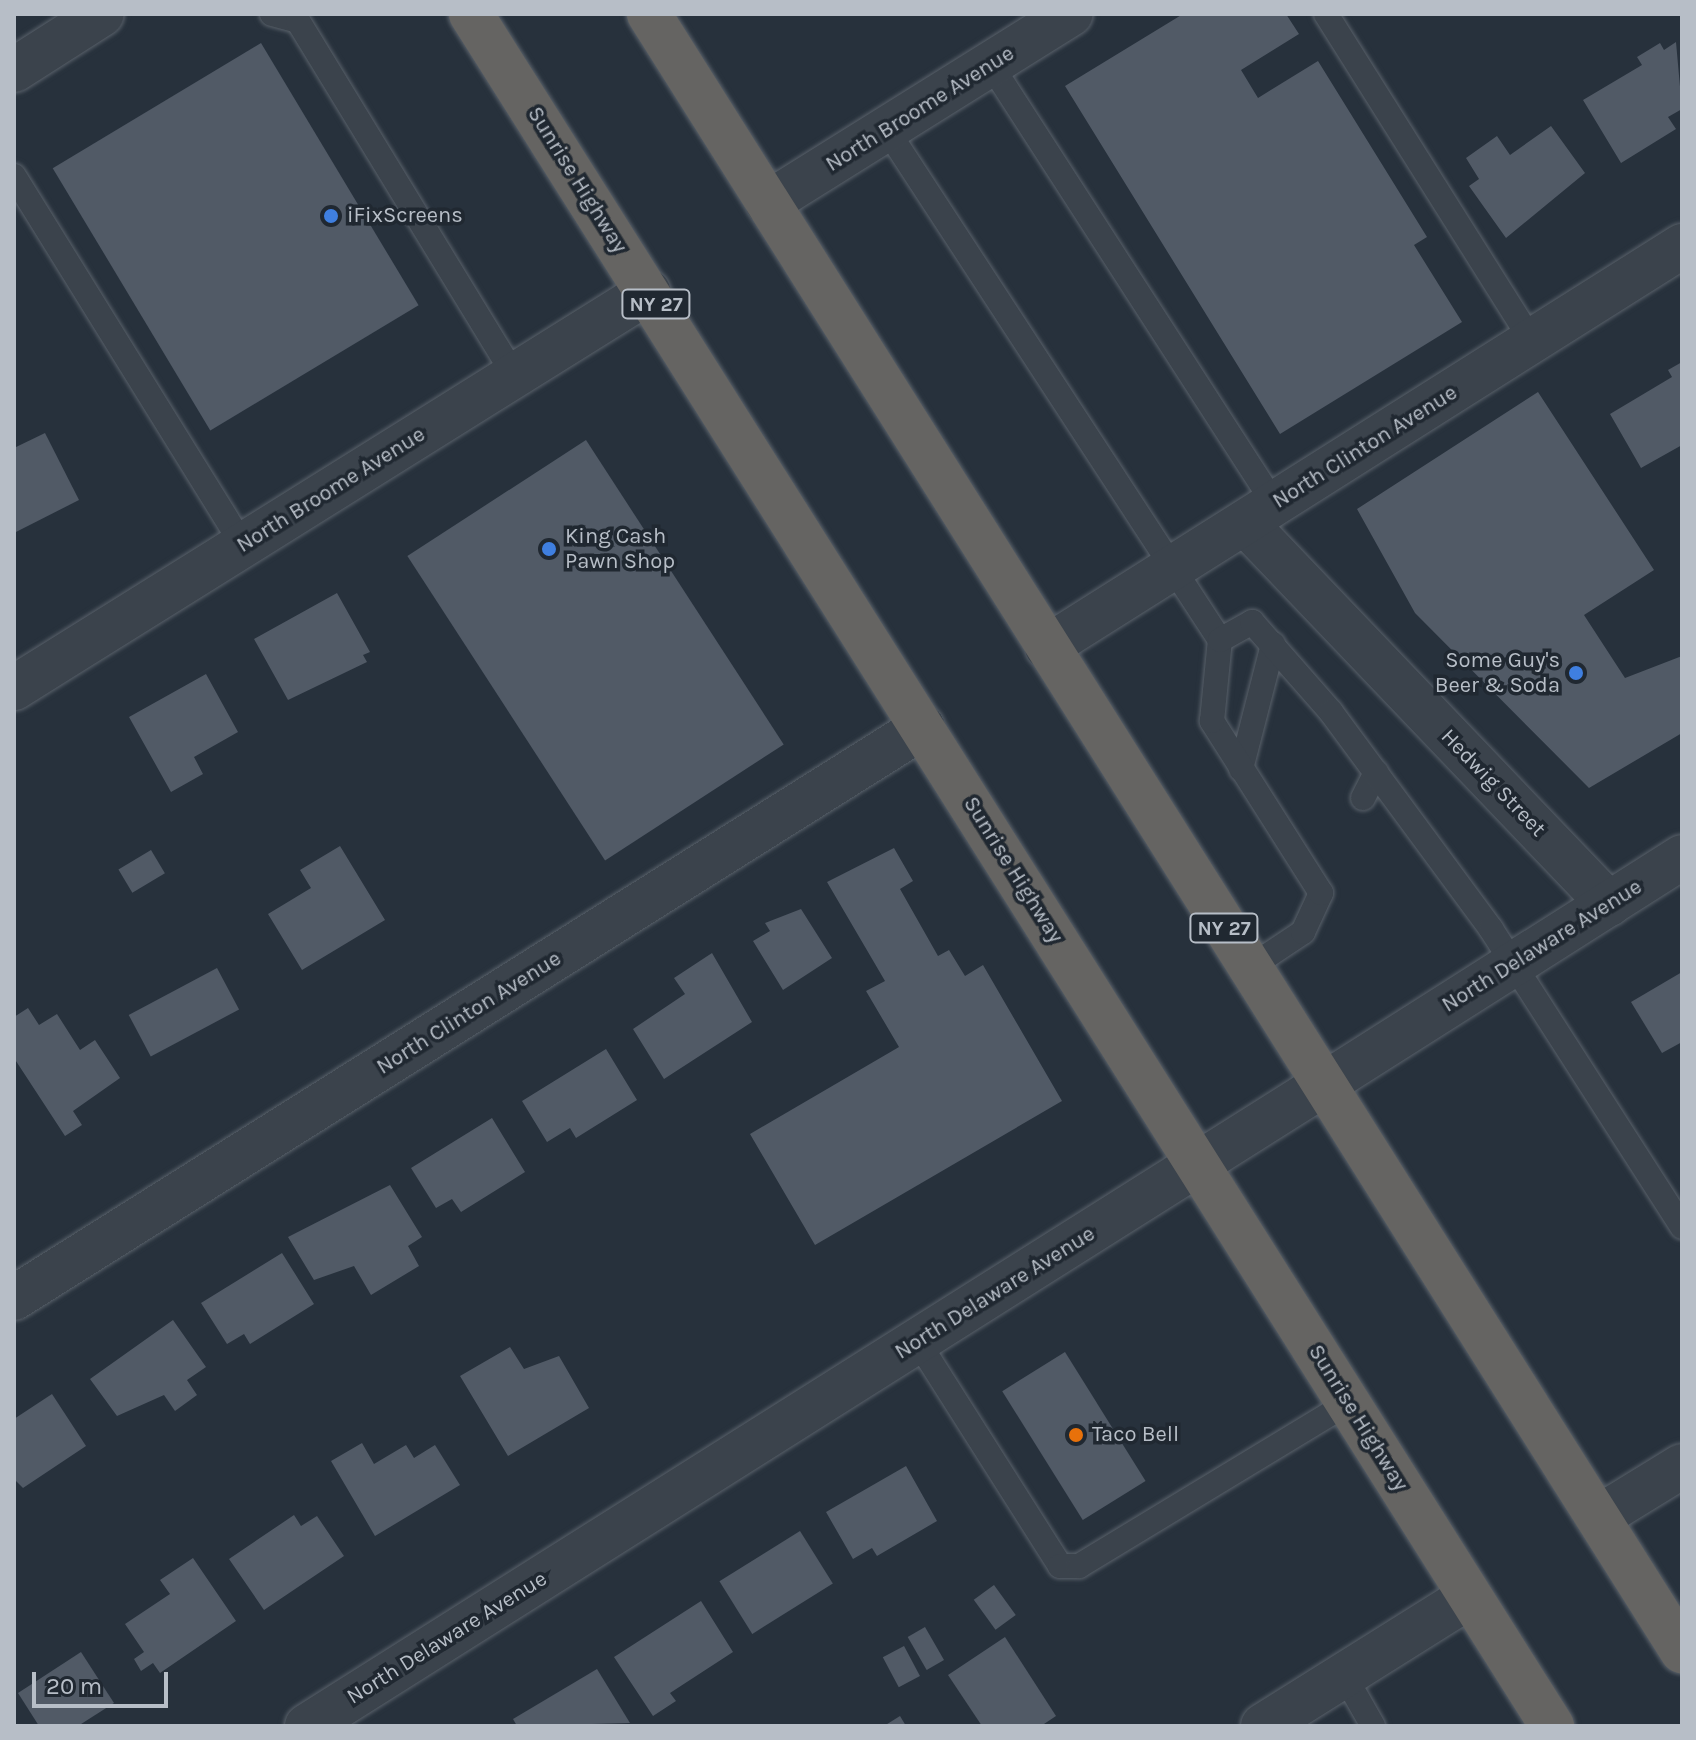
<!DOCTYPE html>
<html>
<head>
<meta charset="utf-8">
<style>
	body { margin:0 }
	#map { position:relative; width:1696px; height:1740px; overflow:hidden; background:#27313c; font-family:Karla,sans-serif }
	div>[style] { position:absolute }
	.building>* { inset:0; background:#515a66; transform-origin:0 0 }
	.roads { filter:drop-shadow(0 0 2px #59616a) drop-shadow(0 0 2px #59616a) }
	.service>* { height:24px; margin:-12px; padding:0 12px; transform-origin:12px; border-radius:12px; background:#3b434c }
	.minor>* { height:44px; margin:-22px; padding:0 22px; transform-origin:22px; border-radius:22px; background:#3b434c }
	.tertiary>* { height:44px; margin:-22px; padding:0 22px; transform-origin:22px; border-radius:22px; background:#3b434c }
	.trunk>* { height:44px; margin:-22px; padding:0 22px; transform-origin:22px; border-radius:22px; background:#656462 }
	.dots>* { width:22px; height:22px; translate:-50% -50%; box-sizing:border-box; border:4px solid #202831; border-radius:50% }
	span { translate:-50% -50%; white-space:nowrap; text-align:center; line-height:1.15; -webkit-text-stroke:7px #202831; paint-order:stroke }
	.shield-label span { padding:2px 6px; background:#202831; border:2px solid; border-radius:6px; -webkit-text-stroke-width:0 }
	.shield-label { font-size:20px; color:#b7bec7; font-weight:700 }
	.street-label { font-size:22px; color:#b7bec7 }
	.poi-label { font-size:22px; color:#b7bec7 }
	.left { translate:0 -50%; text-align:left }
	.right { translate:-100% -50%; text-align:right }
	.frame { position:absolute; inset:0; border:16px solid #b7bec7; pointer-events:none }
	.scale { position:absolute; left:32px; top:1672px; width:136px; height:36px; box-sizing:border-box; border:4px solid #b7bec7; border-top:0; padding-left:10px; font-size:24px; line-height:28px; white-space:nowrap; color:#b7bec7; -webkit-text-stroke:6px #202831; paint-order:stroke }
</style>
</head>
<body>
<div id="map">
	<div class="building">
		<i style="clip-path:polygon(1183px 14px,1286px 14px,1299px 34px,1241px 70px,1258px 98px,1318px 61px,1427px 237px,1414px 245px,1462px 322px,1280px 434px,1065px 86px)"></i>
		<i style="clip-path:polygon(1676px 42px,1682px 109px,1668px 117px,1676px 129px,1621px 163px,1583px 100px,1642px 65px,1637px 57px,1660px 43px,1664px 50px)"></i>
		<i style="left:261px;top:43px;width:306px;height:243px;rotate:59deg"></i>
		<i style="clip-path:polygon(1551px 126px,1585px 173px,1506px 238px,1469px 186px,1479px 179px,1466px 158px,1497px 136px,1510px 155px)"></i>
		<i style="clip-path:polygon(1682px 362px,1682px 445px,1641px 468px,1610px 414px,1672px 377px,1668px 370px)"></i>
		<i style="clip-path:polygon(1538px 392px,1654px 570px,1584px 615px,1625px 678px,1682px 656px,1682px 733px,1589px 788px,1415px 613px,1357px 509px)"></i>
		<i style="clip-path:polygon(45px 433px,79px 500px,14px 533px,14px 448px)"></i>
		<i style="left:586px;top:440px;width:363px;height:213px;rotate:57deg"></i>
		<i style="clip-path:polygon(337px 593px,370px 652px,363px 655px,367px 662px,288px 700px,254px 639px)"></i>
		<i style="clip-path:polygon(206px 674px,238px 732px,194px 757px,203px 774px,171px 792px,129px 717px)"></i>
		<i style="clip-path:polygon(340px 846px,385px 920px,302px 970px,268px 914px,311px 888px,300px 870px)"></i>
		<i style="clip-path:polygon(894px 848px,913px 881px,900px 889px,938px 956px,949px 950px,965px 976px,983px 965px,1062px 1101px,815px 1245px,750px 1134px,899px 1047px,866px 991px,885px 981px,827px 882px)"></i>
		<i style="left:151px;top:850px;width:27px;height:38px;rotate:59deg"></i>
		<i style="clip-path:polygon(801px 909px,832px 958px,783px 990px,753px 941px,770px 931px,765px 923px)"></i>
		<i style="clip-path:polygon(712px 953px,752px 1022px,664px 1079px,633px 1029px,685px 994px,674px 978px)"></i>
		<i style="left:217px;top:968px;width:47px;height:100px;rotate:62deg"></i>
		<i style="clip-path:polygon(1682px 972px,1682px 1042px,1662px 1053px,1631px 1002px)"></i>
		<i style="clip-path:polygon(28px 1008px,39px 1025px,57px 1014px,80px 1050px,95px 1040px,120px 1078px,73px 1111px,82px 1125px,65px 1136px,14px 1058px,14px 1017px)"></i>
		<i style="clip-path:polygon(606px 1049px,637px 1100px,576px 1138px,570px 1128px,547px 1142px,522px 1101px)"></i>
		<i style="clip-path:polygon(492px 1118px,525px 1172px,461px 1212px,452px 1199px,436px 1208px,411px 1168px)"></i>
		<i style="clip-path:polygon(390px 1185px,422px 1237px,408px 1246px,419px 1266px,371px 1295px,354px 1266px,314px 1280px,288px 1237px)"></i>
		<i style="clip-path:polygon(282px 1253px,314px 1304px,250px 1344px,244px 1334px,227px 1344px,201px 1303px)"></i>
		<i style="clip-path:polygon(173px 1320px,206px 1367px,187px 1380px,197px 1395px,175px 1411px,164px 1395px,117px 1416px,90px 1379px)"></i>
		<i style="clip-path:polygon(510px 1347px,524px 1369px,559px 1356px,589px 1408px,508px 1456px,460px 1376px)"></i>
		<i style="left:1065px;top:1352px;width:152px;height:74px;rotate:58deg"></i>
		<i style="clip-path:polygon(52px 1394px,86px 1446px,23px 1488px,14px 1479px,14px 1419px)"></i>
		<i style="clip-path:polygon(362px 1443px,374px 1464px,406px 1445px,414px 1458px,435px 1445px,460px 1485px,375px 1536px,331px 1461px)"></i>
		<i style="clip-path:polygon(906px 1466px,937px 1521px,877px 1556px,872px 1548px,853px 1559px,826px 1512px)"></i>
		<i style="clip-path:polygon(294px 1515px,301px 1526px,317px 1516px,344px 1556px,264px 1610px,229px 1559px)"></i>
		<i style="left:800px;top:1531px;width:62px;height:95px;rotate:58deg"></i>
		<i style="clip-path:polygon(193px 1558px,236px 1621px,160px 1673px,153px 1663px,141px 1671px,134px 1659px,144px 1652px,125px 1624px,170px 1594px,160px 1580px)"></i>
		<i style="left:994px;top:1585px;width:37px;height:25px;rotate:54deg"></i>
		<i style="clip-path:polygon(701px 1601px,733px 1652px,670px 1693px,676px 1701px,653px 1716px,614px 1657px)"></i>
		<i style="left:925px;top:1627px;width:38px;height:20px;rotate:60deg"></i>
		<i style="clip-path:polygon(1005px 1637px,1056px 1716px,1041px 1726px,982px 1726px,948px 1675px)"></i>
		<i style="left:904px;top:1646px;width:34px;height:24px;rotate:62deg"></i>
		<i style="clip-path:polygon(81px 1652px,114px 1703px,78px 1726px,39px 1726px,18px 1693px)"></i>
		<i style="clip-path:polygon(597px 1669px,630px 1723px,517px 1726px,513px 1719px)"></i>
		<i style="clip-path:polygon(900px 1716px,906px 1726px,884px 1726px)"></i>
	</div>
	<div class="roads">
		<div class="service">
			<i style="left:272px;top:14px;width:27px;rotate:15deg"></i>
			<i style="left:298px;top:21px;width:416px;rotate:58.6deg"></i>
			<i style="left:1326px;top:14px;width:386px;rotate:57.8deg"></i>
			<i style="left:991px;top:65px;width:524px;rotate:57.16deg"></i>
			<i style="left:887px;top:130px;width:609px;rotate:56.86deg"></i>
			<i style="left:14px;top:176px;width:434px;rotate:58.2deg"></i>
			<i style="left:1241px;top:769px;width:129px;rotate:-75.6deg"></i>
			<i style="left:1363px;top:798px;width:29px;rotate:-63deg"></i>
			<i style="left:1249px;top:968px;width:65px;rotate:-33.7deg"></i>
			<i style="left:1303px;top:932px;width:43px;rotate:-65.2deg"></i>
			<i style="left:1321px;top:893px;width:204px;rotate:-122.4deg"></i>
			<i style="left:1212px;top:721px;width:81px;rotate:-84.4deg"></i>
			<i style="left:1220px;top:640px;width:37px;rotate:-29deg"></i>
			<i style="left:1252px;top:622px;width:120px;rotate:48.7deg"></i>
			<i style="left:1331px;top:712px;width:270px;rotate:53.6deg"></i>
			<i style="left:1491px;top:929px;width:354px;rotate:57.3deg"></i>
			<i style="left:918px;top:1342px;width:265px;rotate:57.6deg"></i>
			<i style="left:1060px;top:1566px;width:19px"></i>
			<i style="left:1079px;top:1566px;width:315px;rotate:-31.2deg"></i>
			<i style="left:1344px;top:1675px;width:59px;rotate:60.4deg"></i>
		</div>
		<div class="minor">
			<i style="left:14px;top:70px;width:104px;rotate:-32.5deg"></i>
			<i style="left:768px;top:203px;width:357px;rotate:-32deg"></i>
			<i style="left:1245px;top:523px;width:527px;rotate:46.31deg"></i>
			<i style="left:1047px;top:647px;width:751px;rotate:-32.27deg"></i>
			<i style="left:14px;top:688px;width:748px;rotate:-31.99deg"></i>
			<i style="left:1323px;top:1085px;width:425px;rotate:-32.4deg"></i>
			<i style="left:14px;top:1298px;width:1073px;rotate:-32.14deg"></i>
			<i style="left:1599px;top:1517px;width:97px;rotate:-31.6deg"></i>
			<i style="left:1263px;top:1726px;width:244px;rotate:-32.1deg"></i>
		</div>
		<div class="tertiary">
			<i style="left:307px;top:1726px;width:1201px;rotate:-32.25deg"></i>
		</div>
		<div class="trunk">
			<i style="left:471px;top:14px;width:2025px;rotate:57.73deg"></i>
			<i style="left:649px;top:14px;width:1936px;rotate:57.75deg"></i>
		</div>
	</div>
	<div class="dots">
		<i style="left:331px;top:216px;background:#3f7fe0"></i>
		<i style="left:549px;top:549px;background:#3f7fe0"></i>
		<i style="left:1576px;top:673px;background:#3f7fe0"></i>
		<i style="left:1076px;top:1435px;background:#e8710a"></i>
	</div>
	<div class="shield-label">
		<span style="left:656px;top:304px">NY 27</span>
		<span style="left:1224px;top:928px">NY 27</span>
	</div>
	<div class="street-label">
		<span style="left:920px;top:109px;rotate:-32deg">North Broome Avenue</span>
		<span style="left:577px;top:180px;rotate:58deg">Sunrise Highway</span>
		<span style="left:1365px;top:447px;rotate:-32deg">North Clinton Avenue</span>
		<span style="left:331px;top:490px;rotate:-32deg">North Broome Avenue</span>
		<span style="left:1493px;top:783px;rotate:46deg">Hedwig Street</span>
		<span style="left:1013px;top:870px;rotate:58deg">Sunrise Highway</span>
		<span style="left:1542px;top:946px;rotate:-32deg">North Delaware Avenue</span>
		<span style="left:469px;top:1013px;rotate:-32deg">North Clinton Avenue</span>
		<span style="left:995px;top:1293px;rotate:-32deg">North Delaware Avenue</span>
		<span style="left:1358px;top:1418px;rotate:58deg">Sunrise Highway</span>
		<span style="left:447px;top:1638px;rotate:-32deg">North Delaware Avenue</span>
	</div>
	<div class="poi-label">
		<span class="left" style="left:347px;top:216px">iFixScreens</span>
		<span class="left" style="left:565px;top:549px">King Cash<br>Pawn Shop</span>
		<span class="right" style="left:1560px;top:673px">Some Guy's<br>Beer &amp; Soda</span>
		<span class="left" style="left:1092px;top:1435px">Taco Bell</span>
	</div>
	<div class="frame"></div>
	<div class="scale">20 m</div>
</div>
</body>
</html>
